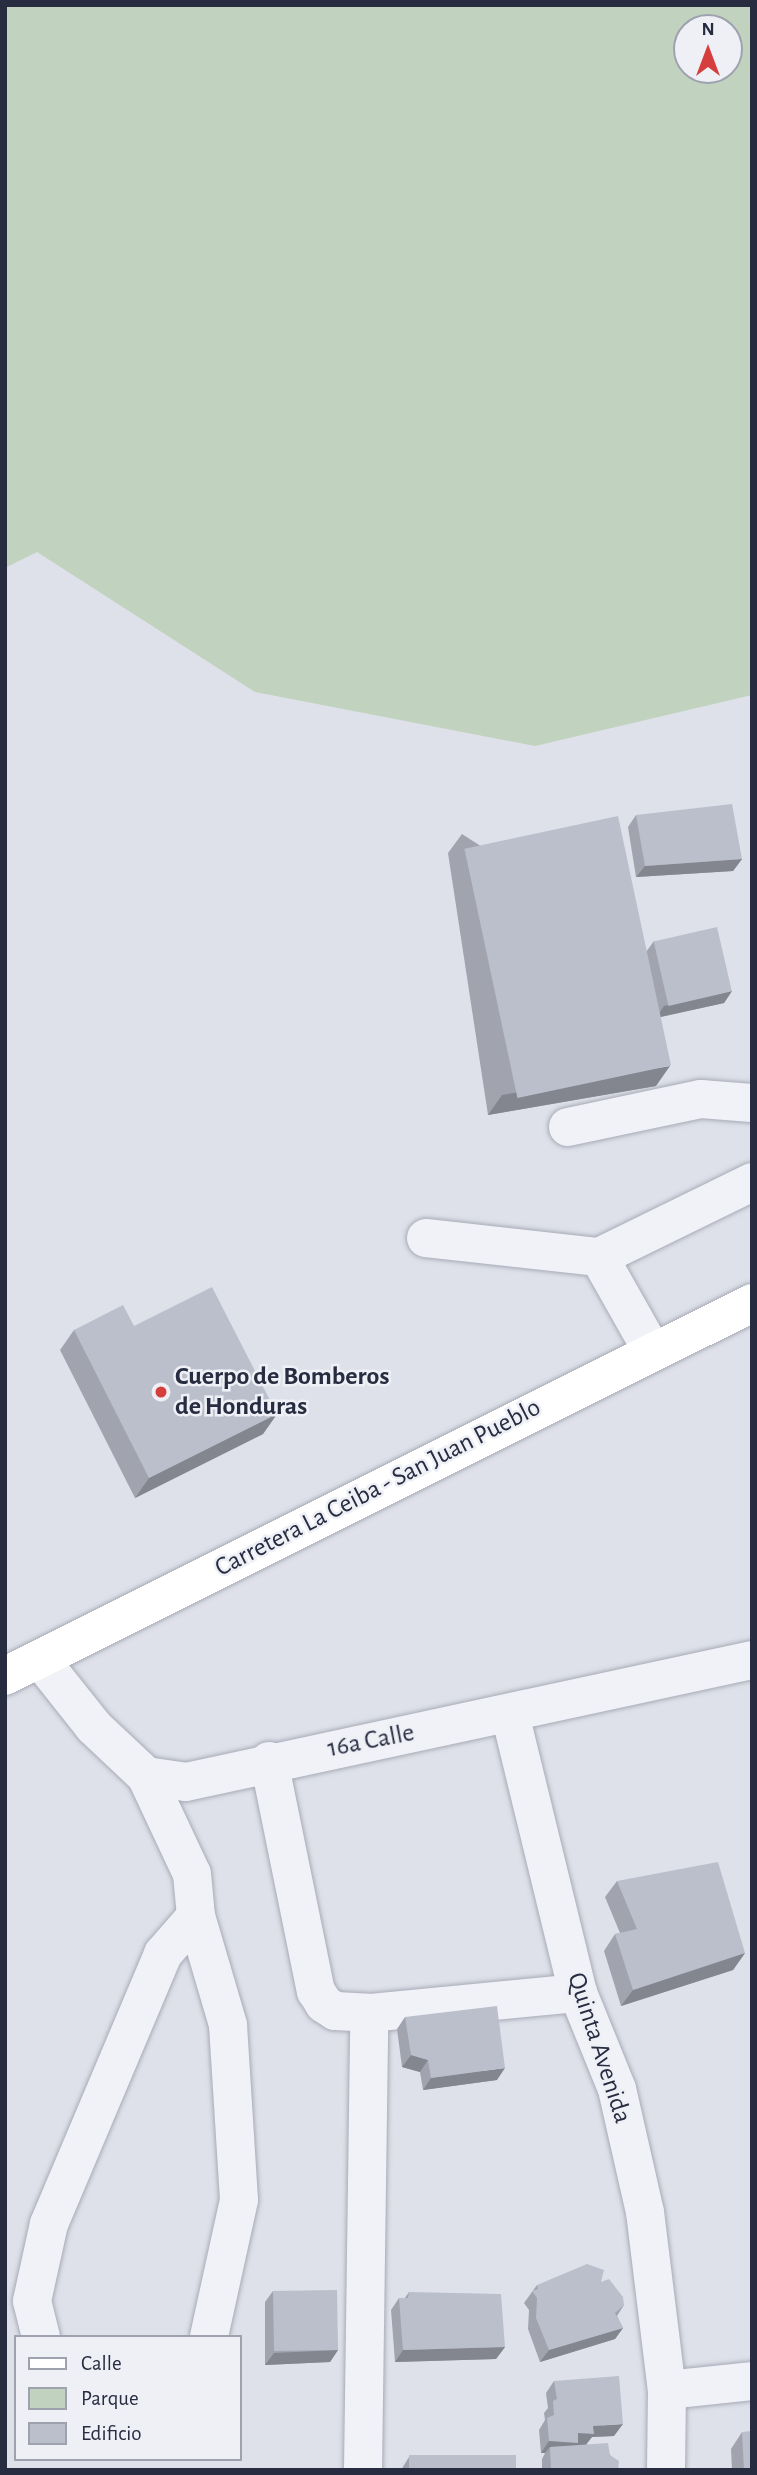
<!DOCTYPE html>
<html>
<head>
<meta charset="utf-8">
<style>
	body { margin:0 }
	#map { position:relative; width:757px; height:2475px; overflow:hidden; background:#dee1e9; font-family:"Alegreya Sans",sans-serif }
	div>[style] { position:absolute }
	.green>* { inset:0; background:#c1d3bf }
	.roads { filter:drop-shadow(0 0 2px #a7abb7) drop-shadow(0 0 2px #a7abb7) }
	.minor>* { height:38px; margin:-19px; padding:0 19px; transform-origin:19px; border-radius:19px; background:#f1f2f7 }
	.major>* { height:38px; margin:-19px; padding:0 19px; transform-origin:19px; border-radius:19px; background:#fff }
	.wall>* { inset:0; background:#a1a4af }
	.shaded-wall>* { inset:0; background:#83868f }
	.building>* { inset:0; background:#bbbfcc; transform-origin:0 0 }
	.dots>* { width:19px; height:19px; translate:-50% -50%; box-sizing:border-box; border:4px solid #eef0f6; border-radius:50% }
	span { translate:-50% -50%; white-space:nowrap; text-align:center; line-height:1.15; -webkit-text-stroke:5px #eef0f6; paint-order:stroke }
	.poi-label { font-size:26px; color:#272c41; font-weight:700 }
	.left { translate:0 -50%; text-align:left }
	.street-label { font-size:26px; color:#272c41 }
	.frame { position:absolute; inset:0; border:7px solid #272c41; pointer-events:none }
	.legend { position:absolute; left:14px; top:2335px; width:228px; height:126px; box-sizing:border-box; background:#eef0f6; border:2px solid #9ea2ae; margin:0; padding:9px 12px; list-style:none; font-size:21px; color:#272c41 }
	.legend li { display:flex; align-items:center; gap:14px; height:35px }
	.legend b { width:35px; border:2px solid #9ea2ae }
	.north { position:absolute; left:673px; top:14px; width:70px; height:70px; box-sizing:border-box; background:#eef0f6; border:2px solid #9ea2ae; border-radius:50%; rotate:0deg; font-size:19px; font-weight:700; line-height:28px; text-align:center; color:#272c41 }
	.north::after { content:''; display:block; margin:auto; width:24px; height:32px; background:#d53e3c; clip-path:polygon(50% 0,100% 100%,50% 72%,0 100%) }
</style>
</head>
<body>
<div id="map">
	<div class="green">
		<i style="clip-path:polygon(evenodd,5px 5px,752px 5px,752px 695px,535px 746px,255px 692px,37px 552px,5px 568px,5px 5px,687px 28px,729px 28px,729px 70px,687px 70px,687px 28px)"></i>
	</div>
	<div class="roads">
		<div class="minor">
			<i style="left:568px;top:1127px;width:136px;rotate:-11.9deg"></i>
			<i style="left:701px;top:1099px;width:51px;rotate:4.5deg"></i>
			<i style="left:426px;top:1238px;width:174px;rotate:6.3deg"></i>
			<i style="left:599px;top:1257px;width:170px;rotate:-26.1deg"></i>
			<i style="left:599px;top:1257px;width:106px;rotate:60.5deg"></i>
			<i style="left:40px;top:1659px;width:87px;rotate:51.5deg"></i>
			<i style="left:94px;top:1727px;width:71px;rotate:43.3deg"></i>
			<i style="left:146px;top:1776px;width:40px;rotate:8.5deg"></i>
			<i style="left:186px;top:1782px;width:579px;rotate:-12.16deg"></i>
			<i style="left:510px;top:1714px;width:287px;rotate:76.3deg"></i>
			<i style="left:578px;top:1993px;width:104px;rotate:67.9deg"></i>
			<i style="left:617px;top:2089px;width:126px;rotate:77.2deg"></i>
			<i style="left:645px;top:2212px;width:179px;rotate:83deg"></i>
			<i style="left:667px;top:2390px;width:80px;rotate:90.7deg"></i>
			<i style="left:269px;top:1761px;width:235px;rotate:78.5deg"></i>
			<i style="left:316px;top:1991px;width:15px;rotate:58deg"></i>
			<i style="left:324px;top:2004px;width:13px;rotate:32deg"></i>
			<i style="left:335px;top:2011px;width:34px;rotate:3deg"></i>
			<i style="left:369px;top:2013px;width:210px;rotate:-5.5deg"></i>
			<i style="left:146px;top:1776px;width:108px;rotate:64.9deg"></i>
			<i style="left:192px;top:1874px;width:42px;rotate:84.6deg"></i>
			<i style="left:196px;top:1916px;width:114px;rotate:73.6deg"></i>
			<i style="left:228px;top:2025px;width:175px;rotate:86.4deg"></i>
			<i style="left:239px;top:2200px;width:140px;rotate:102.4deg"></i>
			<i style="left:41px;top:2337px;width:37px;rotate:-104deg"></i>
			<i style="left:32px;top:2301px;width:79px;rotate:-77.6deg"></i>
			<i style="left:49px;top:2224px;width:293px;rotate:-67.1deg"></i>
			<i style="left:163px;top:1954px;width:50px;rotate:-49deg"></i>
			<i style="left:667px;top:2390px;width:85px;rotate:-6deg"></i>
			<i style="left:363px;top:2470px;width:457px;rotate:-89.2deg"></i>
		</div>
		<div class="major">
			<i style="left:5px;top:1676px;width:835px;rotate:-26.53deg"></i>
		</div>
	</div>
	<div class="wall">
		<i style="clip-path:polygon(636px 815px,742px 859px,733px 871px,636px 877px,628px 827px)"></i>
		<i style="clip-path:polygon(462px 834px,646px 952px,654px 941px,732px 991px,724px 1003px,660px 1017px,656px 1086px,488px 1115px,448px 853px)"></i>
		<i style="clip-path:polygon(134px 1326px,277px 1414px,263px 1434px,135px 1498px,60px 1350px,74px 1330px)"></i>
		<i style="clip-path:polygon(617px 1881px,745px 1953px,733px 1970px,621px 2006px,604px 1951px,615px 1934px,620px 1933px,605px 1897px)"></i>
		<i style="clip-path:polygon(405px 2017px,497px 2080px,423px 2090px,420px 2072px,402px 2067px,397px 2029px)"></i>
		<i style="clip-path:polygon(601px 2282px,624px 2305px,617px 2316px,623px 2328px,615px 2339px,540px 2362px,528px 2329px,529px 2310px,524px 2303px,537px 2285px)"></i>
		<i style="clip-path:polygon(273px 2291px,338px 2350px,330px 2362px,265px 2365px,265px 2302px)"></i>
		<i style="clip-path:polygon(409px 2292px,505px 2347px,496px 2359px,395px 2362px,391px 2310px,399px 2298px,405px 2298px)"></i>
		<i style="clip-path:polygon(554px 2381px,614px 2436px,592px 2437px,586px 2444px,610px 2455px,618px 2470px,542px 2470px,542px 2459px,545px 2453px,541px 2453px,539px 2430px,545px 2420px,544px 2413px,548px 2408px,546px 2393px)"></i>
		<i style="clip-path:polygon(742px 2432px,752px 2470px,732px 2470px,731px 2449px)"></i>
		<i style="clip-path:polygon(409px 2457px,516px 2470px,401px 2470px)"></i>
	</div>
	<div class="shaded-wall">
		<i style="clip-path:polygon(742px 859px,733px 871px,636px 877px,645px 866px)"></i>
		<i style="clip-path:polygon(732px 991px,724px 1003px,656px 1018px,664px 1006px)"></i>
		<i style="clip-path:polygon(670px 1066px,656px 1086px,488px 1115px,502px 1095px)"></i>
		<i style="clip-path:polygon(277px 1414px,263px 1434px,135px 1498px,149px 1478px)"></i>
		<i style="clip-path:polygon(745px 1953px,733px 1970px,621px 2006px,633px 1990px)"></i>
		<i style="clip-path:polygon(411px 2055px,428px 2060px,420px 2072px,402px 2067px)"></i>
		<i style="clip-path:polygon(505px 2068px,497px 2080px,423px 2090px,431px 2078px)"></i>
		<i style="clip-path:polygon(623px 2328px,615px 2339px,540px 2362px,549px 2350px)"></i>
		<i style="clip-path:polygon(505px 2347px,496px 2359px,395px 2362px,403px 2350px)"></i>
		<i style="clip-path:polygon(338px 2350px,330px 2362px,265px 2365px,274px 2353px)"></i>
		<i style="clip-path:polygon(623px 2424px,614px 2436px,592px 2437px,585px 2446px,550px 2447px,545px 2453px,541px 2453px,549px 2441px,578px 2433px,593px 2426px)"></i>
	</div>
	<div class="building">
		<i style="clip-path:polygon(732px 804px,742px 859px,645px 866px,636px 815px)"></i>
		<i style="left:618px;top:816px;width:255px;height:157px;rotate:78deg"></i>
		<i style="left:717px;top:927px;width:66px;height:65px;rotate:77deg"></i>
		<i style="clip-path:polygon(212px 1287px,277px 1414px,149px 1478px,74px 1330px,123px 1305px,134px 1326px)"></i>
		<i style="clip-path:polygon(718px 1862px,745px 1953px,633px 1990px,615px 1934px,637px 1929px,617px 1881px)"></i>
		<i style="clip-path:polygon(497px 2006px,505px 2068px,431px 2078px,428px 2060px,411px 2055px,405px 2017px)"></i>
		<i style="clip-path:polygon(587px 2264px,604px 2270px,601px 2282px,609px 2279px,623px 2297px,624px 2305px,615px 2313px,623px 2328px,549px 2350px,536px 2318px,537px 2298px,532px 2291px,538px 2289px,537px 2285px)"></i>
		<i style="left:337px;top:2290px;width:60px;height:64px;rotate:89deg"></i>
		<i style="clip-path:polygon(409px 2292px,501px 2294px,505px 2347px,403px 2350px,399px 2298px,408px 2298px)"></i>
		<i style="clip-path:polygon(619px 2376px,623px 2424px,593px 2426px,594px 2434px,578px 2433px,578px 2443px,549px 2441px,547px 2418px,554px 2415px,553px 2401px,557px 2399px,554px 2381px)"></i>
		<i style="clip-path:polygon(752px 2431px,752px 2470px,744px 2470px,742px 2432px)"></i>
		<i style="clip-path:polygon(608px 2443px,610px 2455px,619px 2461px,618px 2470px,551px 2470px,550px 2447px)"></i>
		<i style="left:516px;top:2455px;width:15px;height:107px;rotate:90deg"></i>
	</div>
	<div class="dots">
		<i style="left:161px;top:1392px;background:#d53e3c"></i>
	</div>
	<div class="poi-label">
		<span class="left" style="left:175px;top:1392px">Cuerpo de Bomberos<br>de Honduras</span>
	</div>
	<div class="street-label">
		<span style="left:378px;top:1488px;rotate:-27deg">Carretera La Ceiba - San Juan Pueblo</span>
		<span style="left:371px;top:1741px;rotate:-11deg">16a Calle</span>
		<span style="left:599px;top:2048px;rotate:72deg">Quinta Avenida</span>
	</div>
	<div class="frame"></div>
	<ul class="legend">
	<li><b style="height:9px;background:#fff"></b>Calle</li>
	<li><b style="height:19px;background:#c1d3bf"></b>Parque</li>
	<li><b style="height:19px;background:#bbbfcc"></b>Edificio</li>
	</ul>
	<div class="north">N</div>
</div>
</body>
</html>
